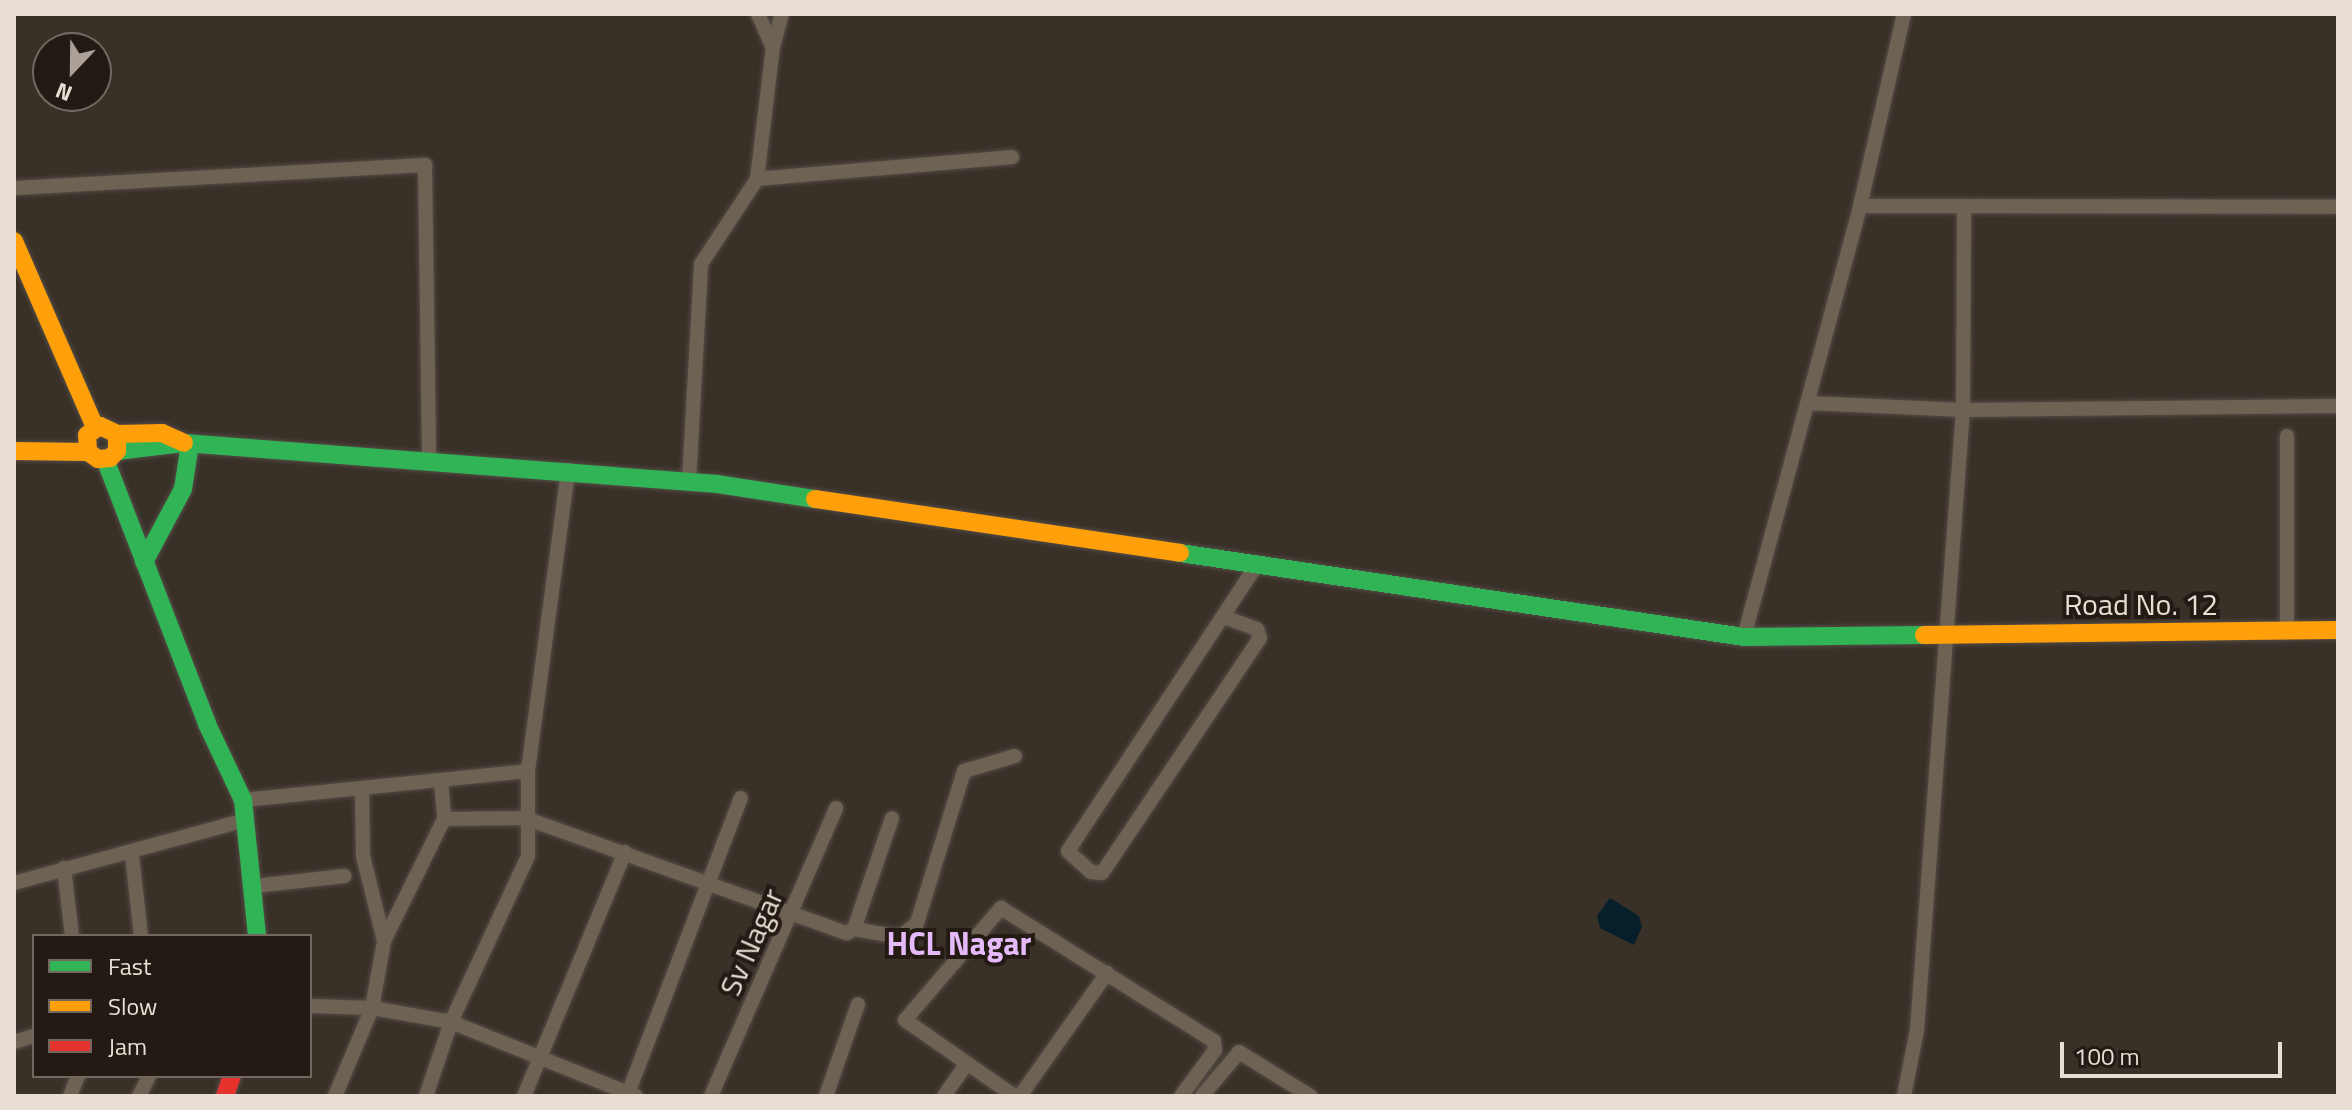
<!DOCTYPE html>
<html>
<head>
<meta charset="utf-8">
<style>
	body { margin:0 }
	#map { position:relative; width:2352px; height:1110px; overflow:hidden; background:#393028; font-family:"Titillium Web",sans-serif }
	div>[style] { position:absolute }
	.water>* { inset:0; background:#071f2b }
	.roads { filter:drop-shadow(0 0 2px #534c45) drop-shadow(0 0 2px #534c45) }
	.street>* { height:14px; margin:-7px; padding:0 7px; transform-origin:7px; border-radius:7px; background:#6e6254 }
	.fast>* { height:18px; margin:-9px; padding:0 9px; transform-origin:9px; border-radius:9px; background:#30b455 }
	.slow>* { height:18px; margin:-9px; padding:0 9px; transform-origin:9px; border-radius:9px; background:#ff9f0a }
	.jam>* { height:18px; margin:-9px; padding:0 9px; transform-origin:9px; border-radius:9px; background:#e5322d }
	span { translate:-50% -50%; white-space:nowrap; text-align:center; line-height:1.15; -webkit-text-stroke:8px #221a13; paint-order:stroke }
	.street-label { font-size:30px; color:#e9ded4 }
	.neighbourhood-label { font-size:32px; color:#e5bafb; font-weight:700 }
	.frame { position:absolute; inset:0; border:16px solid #e9ded4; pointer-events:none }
	.legend { position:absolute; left:32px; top:934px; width:280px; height:144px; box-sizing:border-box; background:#221a13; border:2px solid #726860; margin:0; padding:10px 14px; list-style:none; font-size:24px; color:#e9ded4 }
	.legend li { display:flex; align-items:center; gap:16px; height:40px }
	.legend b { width:40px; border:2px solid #726860 }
	.north { position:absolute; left:32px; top:32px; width:80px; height:80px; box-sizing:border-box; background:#221a13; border:2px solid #726860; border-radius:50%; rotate:202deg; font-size:22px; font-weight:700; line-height:32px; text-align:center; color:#e9ded4 }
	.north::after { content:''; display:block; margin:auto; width:28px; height:36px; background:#aba198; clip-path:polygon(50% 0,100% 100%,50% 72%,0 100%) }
	.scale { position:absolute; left:2060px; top:1042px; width:222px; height:36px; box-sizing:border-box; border:4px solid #e9ded4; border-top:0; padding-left:10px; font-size:24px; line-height:28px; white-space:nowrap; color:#e9ded4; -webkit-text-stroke:6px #221a13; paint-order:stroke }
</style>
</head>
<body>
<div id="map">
	<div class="water">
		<i style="clip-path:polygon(1610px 898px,1639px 916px,1642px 927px,1634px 945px,1600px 928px,1597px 916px)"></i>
	</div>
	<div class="roads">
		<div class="street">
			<i style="left:758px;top:14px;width:36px;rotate:66deg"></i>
			<i style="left:757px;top:179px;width:256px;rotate:-4.9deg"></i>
			<i style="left:14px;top:188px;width:412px;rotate:-3.2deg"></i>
			<i style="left:425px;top:165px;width:295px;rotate:89.2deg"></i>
			<i style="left:1860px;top:206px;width:478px;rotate:0.1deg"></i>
			<i style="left:1808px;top:403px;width:155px;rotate:2.6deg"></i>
			<i style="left:1963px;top:410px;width:375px;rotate:-0.6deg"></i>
			<i style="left:2287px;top:436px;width:195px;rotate:90deg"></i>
			<i style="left:689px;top:481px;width:217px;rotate:-86.8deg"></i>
			<i style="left:701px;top:264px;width:102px;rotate:-56.6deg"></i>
			<i style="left:757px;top:179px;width:133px;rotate:-83.1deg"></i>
			<i style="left:773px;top:47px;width:34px;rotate:-75deg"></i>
			<i style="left:1224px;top:617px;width:35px;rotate:20deg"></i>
			<i style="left:1257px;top:629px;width:9px;rotate:72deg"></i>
			<i style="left:1260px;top:638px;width:283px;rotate:123.9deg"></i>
			<i style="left:1102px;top:873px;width:11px;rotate:-175deg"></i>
			<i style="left:1091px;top:872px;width:31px;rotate:-138deg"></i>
			<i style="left:1068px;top:851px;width:341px;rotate:-56.6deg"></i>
			<i style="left:1744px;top:637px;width:446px;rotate:-74.9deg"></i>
			<i style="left:1860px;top:206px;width:197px;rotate:-77.1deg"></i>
			<i style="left:441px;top:781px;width:38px;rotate:85deg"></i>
			<i style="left:362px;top:788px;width:68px;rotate:89.2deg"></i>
			<i style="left:363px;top:856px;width:88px;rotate:76.1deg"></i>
			<i style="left:243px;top:800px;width:286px;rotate:-5.8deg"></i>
			<i style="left:528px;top:771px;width:304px;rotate:-82.4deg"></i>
			<i style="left:132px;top:855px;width:81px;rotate:83.7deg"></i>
			<i style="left:64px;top:868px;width:68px;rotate:83.3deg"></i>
			<i style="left:14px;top:883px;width:240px;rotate:-15.2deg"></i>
			<i style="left:255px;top:886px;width:90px;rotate:-6.4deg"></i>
			<i style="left:854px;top:929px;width:47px;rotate:9.9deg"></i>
			<i style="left:900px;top:937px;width:22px;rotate:-39deg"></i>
			<i style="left:917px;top:923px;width:159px;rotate:-72.8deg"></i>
			<i style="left:964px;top:771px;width:53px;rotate:-16.4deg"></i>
			<i style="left:310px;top:1006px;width:62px;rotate:1.8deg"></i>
			<i style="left:372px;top:1008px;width:80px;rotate:10deg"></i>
			<i style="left:451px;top:1022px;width:199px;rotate:21.8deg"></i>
			<i style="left:14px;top:1042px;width:21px;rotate:-17deg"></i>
			<i style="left:70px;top:1096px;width:22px;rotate:-68deg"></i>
			<i style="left:139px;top:1096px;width:22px;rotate:-63deg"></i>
			<i style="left:335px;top:1096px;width:95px;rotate:-67.2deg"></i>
			<i style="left:372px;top:1008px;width:68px;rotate:-79.8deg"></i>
			<i style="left:384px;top:941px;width:136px;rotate:-63.8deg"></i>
			<i style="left:444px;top:819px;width:81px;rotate:-0.7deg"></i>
			<i style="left:525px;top:818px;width:342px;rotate:19.7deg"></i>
			<i style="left:847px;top:933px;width:8px;rotate:-30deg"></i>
			<i style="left:854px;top:929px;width:117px;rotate:-71.1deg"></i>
			<i style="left:426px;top:1096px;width:78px;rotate:-71.3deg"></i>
			<i style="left:451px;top:1022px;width:183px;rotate:-65.1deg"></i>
			<i style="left:528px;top:856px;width:85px;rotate:-90deg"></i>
			<i style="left:524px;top:1096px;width:264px;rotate:-67.5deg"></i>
			<i style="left:627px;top:1096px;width:319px;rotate:-69.1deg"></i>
			<i style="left:711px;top:1096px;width:314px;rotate:-66.5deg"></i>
			<i style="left:826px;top:1096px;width:97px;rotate:-70.8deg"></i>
			<i style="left:944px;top:1096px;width:38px;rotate:-55deg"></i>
			<i style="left:1014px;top:1096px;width:133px;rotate:-145.1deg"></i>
			<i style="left:905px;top:1020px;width:148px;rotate:-49.4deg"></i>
			<i style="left:1001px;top:908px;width:251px;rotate:32deg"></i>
			<i style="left:1214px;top:1041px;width:9px;rotate:84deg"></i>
			<i style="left:1215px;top:1050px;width:57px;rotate:126.5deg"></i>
			<i style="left:1020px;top:1096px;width:151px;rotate:-54.7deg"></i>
			<i style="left:1202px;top:1096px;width:57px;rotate:-49.9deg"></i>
			<i style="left:1239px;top:1052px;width:84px;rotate:31.8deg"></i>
			<i style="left:1904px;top:1096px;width:67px;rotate:-78.9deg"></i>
			<i style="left:1917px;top:1030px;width:622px;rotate:-85.76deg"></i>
			<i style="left:1963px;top:410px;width:204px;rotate:-89.7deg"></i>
		</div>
		<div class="fast">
			<i style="left:117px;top:451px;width:67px;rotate:-6.8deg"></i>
			<i style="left:184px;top:443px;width:535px;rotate:4.4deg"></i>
			<i style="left:717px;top:484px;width:99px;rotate:8.7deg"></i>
			<i style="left:105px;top:459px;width:284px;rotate:68.9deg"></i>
			<i style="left:207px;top:724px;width:84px;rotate:64.7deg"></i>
			<i style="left:243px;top:800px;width:137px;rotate:84.1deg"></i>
			<i style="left:1180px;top:553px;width:570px;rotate:8.47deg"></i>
			<i style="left:1744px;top:637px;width:180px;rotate:-0.6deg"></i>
			<i style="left:144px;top:562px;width:83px;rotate:-61.9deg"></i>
			<i style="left:183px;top:489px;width:46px;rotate:-81.2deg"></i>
		</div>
		<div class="slow">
			<i style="left:14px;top:241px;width:203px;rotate:66.5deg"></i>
			<i style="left:117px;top:434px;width:17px;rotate:90deg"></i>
			<i style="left:117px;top:451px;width:10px;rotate:135deg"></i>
			<i style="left:110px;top:458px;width:12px;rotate:175deg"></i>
			<i style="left:98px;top:459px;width:12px;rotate:-145deg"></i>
			<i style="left:88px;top:452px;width:17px;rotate:-93deg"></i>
			<i style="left:87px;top:435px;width:16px;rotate:-35deg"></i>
			<i style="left:100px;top:426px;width:19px;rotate:25deg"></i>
			<i style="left:117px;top:434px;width:45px;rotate:-1.3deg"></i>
			<i style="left:162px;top:433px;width:24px;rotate:24deg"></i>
			<i style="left:14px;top:451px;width:74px;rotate:0.8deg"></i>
			<i style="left:815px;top:499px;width:369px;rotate:8.4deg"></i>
			<i style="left:1924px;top:635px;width:414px;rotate:-0.7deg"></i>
		</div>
		<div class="jam">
			<i style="left:225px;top:1096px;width:21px;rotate:-71deg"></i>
		</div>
	</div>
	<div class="street-label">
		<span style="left:2141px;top:604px">Road No. 12</span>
		<span style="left:751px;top:942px;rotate:-66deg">Sv Nagar</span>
	</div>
	<div class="neighbourhood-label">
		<span style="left:959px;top:943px">HCL Nagar</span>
	</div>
	<div class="frame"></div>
	<ul class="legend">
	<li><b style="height:10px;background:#30b455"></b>Fast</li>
	<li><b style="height:10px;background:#ff9f0a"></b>Slow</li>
	<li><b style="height:10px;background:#e5322d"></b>Jam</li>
	</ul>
	<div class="north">N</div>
	<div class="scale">100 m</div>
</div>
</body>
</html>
